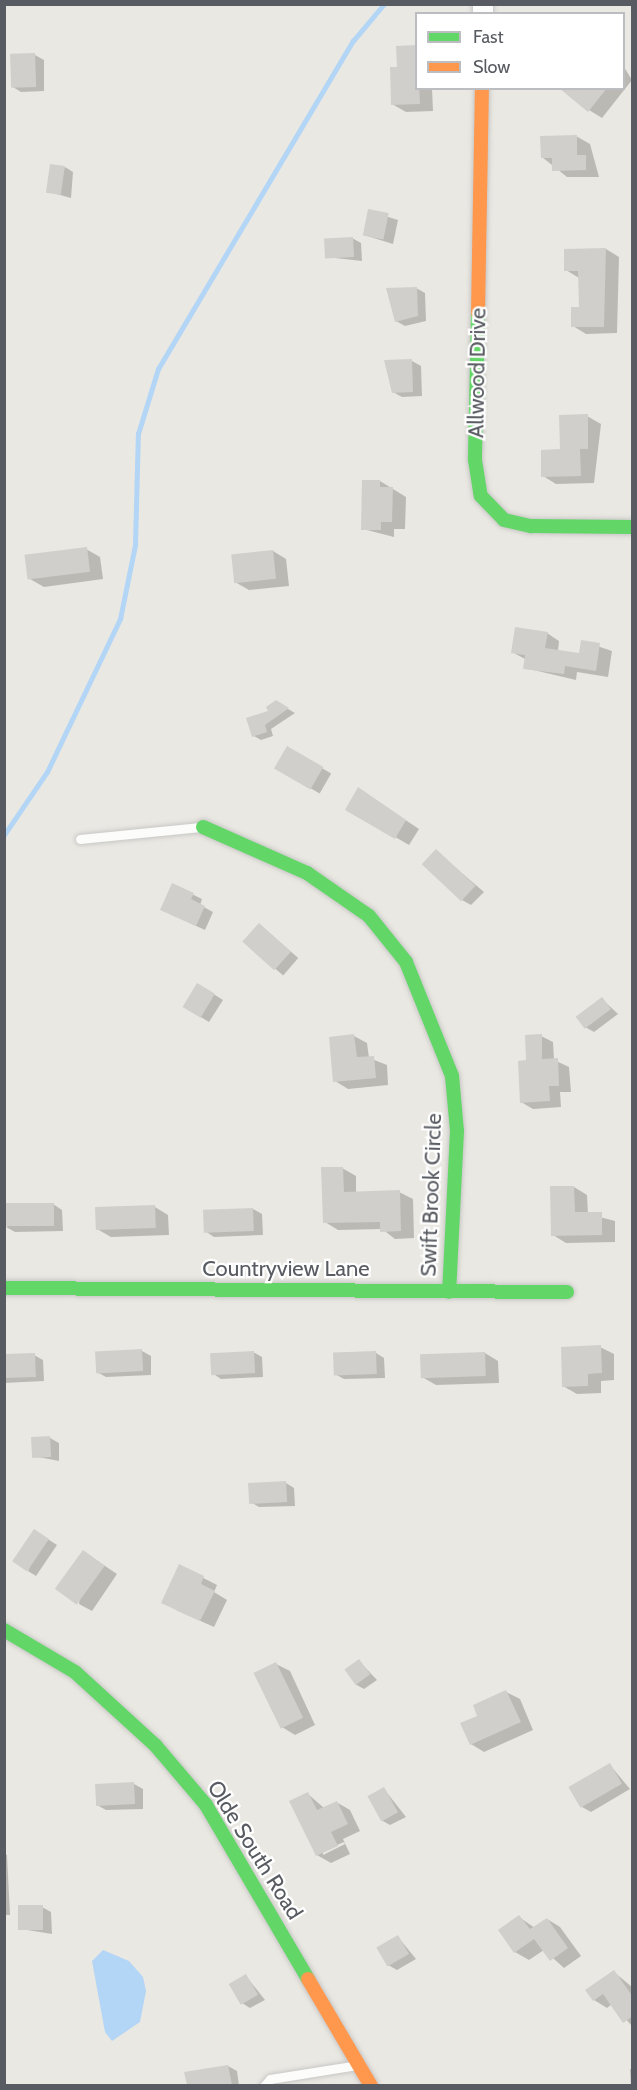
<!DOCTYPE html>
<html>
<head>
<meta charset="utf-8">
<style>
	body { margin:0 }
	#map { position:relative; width:637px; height:2090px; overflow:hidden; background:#eae8e2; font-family:Cabin,sans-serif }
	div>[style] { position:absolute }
	.water>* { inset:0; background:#b3d5f6 }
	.shadow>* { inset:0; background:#0003; transform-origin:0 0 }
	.stream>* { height:4.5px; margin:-2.25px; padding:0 2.25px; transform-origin:2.25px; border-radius:2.25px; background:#b3d5f6 }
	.building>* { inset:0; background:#d0cfcb; transform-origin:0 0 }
	.roads { filter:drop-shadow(0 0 2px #c7c7c6) drop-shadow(0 0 2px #c7c7c6) }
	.lane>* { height:9px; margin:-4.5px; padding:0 4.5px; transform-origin:4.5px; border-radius:4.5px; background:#fcfcfb }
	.street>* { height:20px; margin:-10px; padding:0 10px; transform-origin:10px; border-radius:10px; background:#fcfcfb }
	.fast>* { height:14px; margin:-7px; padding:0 7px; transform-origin:7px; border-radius:7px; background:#63d668 }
	.slow>* { height:14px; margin:-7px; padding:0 7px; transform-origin:7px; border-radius:7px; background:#ff974d }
	span { translate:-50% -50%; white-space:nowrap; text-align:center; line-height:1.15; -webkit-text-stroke:4.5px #fff; paint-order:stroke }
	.street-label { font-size:22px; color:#585b61 }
	.frame { position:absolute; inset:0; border:6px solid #585b61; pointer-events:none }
	.legend { position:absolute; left:415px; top:12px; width:210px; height:78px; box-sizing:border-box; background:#fff; border:2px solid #bcbdc0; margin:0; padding:8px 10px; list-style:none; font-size:18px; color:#585b61 }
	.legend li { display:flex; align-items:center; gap:12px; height:30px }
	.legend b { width:30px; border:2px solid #bcbdc0 }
</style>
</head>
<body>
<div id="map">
	<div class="water">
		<i style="clip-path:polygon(103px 1950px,129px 1961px,143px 1977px,146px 1991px,140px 2022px,112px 2041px,105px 2032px,92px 1961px)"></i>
	</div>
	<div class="shadow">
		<i style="clip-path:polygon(35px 55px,44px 60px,44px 91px,21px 92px,13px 87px)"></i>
		<i style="clip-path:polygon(624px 67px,632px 80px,602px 118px,589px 110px,574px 88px,624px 88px)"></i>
		<i style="clip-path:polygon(416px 88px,432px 88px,433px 111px,406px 112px,392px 104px)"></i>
		<i style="clip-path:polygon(576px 136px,590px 144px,599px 177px,567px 177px,542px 157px)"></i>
		<i style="clip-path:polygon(65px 167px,73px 172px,71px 198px,49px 192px)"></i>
		<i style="clip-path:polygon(369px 211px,398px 220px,393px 244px,364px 235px)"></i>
		<i style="clip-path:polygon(352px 238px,361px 243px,362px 261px,326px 257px)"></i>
		<i style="clip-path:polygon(606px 249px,619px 257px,617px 333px,586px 334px,573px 326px,580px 308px,579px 278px,566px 270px)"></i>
		<i style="clip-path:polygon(416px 288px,425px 293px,426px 321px,405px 326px,396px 321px)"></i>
		<i style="clip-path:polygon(412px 361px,421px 366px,422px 396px,402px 397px,393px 392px,386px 362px)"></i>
		<i style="clip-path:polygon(587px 416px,601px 424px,594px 483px,556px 484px,543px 476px)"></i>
		<i style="clip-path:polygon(380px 481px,406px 497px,405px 529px,394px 529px,394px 537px,363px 529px)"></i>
		<i style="clip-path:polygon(86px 549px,100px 557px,103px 579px,44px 587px,30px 579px)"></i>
		<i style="clip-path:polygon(273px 551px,286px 559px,289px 586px,249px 590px,235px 582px)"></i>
		<i style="clip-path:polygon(547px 633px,559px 641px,558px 651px,580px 655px,582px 641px,612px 651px,608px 677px,577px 672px,576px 680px,525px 668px,525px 659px,512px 652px)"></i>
		<i style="clip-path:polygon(276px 702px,295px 713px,271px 729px,273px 736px,261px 740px,254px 736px)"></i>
		<i style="left:287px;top:748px;width:51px;height:23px;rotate:30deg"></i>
		<i style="clip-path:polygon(371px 797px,419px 829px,409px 845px,347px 809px)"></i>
		<i style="clip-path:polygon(436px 851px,484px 892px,471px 905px,462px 900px)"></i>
		<i style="clip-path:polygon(173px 885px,202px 899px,200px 905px,213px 912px,205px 930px,170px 914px)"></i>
		<i style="left:259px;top:924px;width:52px;height:23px;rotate:41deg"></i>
		<i style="clip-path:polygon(207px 990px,223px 1000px,209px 1022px,184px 1007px)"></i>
		<i style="clip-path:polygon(602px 999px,618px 1014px,594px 1032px,585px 1027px)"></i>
		<i style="clip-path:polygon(354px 1036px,367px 1043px,369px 1058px,387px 1065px,388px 1085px,348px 1089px,335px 1081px)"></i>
		<i style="clip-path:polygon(541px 1036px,553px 1042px,554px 1060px,569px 1067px,571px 1092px,560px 1092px,561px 1107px,533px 1109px,521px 1102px)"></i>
		<i style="clip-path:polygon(342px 1168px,356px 1176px,356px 1193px,399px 1192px,413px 1199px,414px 1238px,395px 1239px,382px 1229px,338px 1230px,325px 1222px)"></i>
		<i style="clip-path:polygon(574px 1187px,587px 1195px,588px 1214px,615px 1221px,615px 1242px,566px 1243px,553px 1235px)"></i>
		<i style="clip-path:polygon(53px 1204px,62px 1210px,63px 1231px,15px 1232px,6px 1227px)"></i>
		<i style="clip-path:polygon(155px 1207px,168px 1215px,169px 1235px,111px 1237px,97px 1229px)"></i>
		<i style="clip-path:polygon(253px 1209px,262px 1214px,263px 1235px,214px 1237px,205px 1231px,205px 1211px)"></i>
		<i style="clip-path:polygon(600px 1347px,614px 1354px,614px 1380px,601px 1381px,601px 1393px,577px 1394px,563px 1386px)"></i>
		<i style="clip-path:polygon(142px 1351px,151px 1356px,151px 1375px,106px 1377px,97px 1372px)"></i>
		<i style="clip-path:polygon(253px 1352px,262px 1357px,263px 1377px,221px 1379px,212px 1373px)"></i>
		<i style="clip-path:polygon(376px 1353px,384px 1358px,385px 1378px,344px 1379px,335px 1374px)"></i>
		<i style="clip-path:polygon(485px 1353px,498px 1361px,499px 1383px,436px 1385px,422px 1377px)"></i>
		<i style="clip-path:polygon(34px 1355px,43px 1360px,44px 1381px,4px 1383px,4px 1356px)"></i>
		<i style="clip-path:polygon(50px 1438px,59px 1443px,59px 1461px,33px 1456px)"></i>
		<i style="clip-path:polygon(286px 1483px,294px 1488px,295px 1506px,259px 1507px,251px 1502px)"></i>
		<i style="clip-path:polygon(43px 1536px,57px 1545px,36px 1576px,28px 1571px)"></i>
		<i style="clip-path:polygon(84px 1552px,117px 1574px,92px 1611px,79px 1604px)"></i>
		<i style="clip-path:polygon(180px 1566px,217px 1585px,214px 1592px,227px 1600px,214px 1627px,176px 1610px)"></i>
		<i style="clip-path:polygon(359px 1661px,377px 1680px,364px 1689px,355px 1684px)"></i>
		<i style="clip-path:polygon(276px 1664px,290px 1671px,315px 1725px,295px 1735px,282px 1727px)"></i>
		<i style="clip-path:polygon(506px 1692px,520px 1699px,533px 1730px,484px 1752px,471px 1744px,479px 1716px)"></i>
		<i style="clip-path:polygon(610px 1765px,630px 1789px,591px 1812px,582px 1807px)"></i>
		<i style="clip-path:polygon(134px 1784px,143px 1789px,143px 1809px,106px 1810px,97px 1805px)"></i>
		<i style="clip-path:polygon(384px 1789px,406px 1817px,390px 1825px,381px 1820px)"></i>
		<i style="clip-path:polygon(evenodd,308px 1794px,324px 1808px,336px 1802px,350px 1810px,360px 1831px,343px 1839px,350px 1854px,331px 1863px,317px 1855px,308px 1794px,344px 1842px,345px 1844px,323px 1855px,323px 1851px,344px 1842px)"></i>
		<i style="clip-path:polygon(4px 1853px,7px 1855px,10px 1915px,4px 1915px)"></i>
		<i style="clip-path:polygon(42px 1907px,51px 1912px,52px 1934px,21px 1929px)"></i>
		<i style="clip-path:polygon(519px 1917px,535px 1928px,547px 1919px,560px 1927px,581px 1956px,564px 1968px,544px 1950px,529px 1960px,515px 1952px,500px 1930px)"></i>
		<i style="clip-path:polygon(398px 1937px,416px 1959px,397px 1970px,388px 1965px)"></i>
		<i style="clip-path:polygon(614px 1972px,632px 1987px,632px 2026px,612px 2004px,607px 2008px,594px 2000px)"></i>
		<i style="clip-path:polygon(246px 1976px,265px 2000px,250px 2008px,242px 2003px)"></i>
		<i style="clip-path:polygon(228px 2066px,237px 2071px,239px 2086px,188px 2086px,186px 2073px)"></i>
		<i style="clip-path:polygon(630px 2069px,632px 2069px,632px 2086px,631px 2086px)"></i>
	</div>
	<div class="stream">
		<i style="left:4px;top:835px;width:76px;rotate:-55.7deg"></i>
		<i style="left:47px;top:772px;width:170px;rotate:-64.5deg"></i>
		<i style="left:120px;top:619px;width:76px;rotate:-78.5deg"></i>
		<i style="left:135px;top:545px;width:111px;rotate:-88.5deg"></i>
		<i style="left:138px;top:434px;width:68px;rotate:-72.9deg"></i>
		<i style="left:158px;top:369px;width:382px;rotate:-59.3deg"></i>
		<i style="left:353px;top:41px;width:48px;rotate:-50deg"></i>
	</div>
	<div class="building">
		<i style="clip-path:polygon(417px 45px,420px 104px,391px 105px,390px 67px,397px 67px,396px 46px)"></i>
		<i style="left:35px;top:53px;width:34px;height:25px;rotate:88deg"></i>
		<i style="clip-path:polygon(559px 88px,607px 88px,588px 112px)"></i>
		<i style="clip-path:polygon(577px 135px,577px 155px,586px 155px,586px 170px,552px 171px,552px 158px,541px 158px,540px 136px)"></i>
		<i style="left:50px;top:164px;width:15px;height:29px;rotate:8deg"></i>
		<i style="left:368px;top:209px;width:21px;height:27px;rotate:11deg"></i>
		<i style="left:353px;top:237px;width:20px;height:29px;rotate:87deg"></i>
		<i style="clip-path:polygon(606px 248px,604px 327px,571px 327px,571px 307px,579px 307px,578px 271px,564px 271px,564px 249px)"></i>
		<i style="clip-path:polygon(417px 287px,418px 316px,395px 322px,386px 288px)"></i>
		<i style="clip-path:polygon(412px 359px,413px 392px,392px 393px,384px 360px)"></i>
		<i style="clip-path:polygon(588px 414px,588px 449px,580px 449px,581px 476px,541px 477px,541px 450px,560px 449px,559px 415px)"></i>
		<i style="clip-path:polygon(362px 480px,380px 480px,380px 487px,393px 487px,392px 522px,381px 522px,381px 530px,361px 530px)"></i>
		<i style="left:87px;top:547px;width:25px;height:63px;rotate:83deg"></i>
		<i style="left:273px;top:550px;width:29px;height:42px;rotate:84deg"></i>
		<i style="clip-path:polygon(515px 627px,548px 632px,545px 648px,579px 653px,581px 640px,600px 643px,596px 671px,565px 666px,564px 674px,523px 669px,525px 655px,511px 653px)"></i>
		<i style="clip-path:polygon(276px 700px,289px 708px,265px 725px,267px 732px,252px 737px,246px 718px,268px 711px,266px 707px)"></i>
		<i style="left:287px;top:746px;width:42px;height:26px;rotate:30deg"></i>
		<i style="clip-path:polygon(358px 787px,406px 820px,395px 839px,345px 810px)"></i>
		<i style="left:436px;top:849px;width:54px;height:21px;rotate:43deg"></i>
		<i style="clip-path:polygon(172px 883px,194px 893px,191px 899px,205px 906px,196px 926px,160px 910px)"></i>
		<i style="left:259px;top:923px;width:43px;height:25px;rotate:42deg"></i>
		<i style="left:197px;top:983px;width:21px;height:28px;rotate:31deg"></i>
		<i style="left:602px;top:997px;width:15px;height:33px;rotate:53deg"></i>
		<i style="clip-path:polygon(354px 1034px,357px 1057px,374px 1056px,376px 1078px,333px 1082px,329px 1037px)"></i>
		<i style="clip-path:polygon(542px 1034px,542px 1059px,558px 1058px,559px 1086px,549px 1086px,550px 1101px,520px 1103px,518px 1061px,526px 1060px,525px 1035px)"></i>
		<i style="clip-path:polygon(321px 1167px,343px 1167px,344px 1192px,400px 1190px,401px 1231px,380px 1232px,380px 1222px,323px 1223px)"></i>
		<i style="clip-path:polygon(550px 1186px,574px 1186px,575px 1212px,602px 1212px,602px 1235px,551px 1236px)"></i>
		<i style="left:54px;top:1203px;width:23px;height:50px;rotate:90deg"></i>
		<i style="left:155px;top:1205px;width:23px;height:60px;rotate:88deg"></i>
		<i style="left:253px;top:1208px;width:23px;height:50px;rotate:88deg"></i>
		<i style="clip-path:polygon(601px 1345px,602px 1373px,588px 1374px,588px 1386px,562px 1387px,561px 1347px)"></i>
		<i style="left:142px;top:1349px;width:22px;height:47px;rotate:87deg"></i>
		<i style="left:254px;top:1351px;width:22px;height:44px;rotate:87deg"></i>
		<i style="left:376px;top:1351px;width:23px;height:43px;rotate:88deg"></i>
		<i style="left:485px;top:1352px;width:24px;height:65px;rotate:88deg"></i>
		<i style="left:35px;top:1353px;width:24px;height:31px;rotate:88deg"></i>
		<i style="left:50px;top:1436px;width:21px;height:19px;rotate:87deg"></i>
		<i style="left:286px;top:1481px;width:21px;height:38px;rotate:87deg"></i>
		<i style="left:34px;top:1529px;width:18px;height:39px;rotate:34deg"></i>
		<i style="left:83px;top:1550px;width:27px;height:48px;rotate:36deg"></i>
		<i style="clip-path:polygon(179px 1564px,204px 1576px,201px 1584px,215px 1591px,200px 1621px,161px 1603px)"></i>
		<i style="left:359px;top:1659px;width:19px;height:18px;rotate:54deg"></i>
		<i style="left:276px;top:1662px;width:62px;height:25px;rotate:64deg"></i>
		<i style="clip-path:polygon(506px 1690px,521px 1722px,470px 1745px,460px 1723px,477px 1716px,473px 1705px)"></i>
		<i style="left:610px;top:1763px;width:24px;height:48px;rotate:60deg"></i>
		<i style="left:134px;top:1782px;width:22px;height:39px;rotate:87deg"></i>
		<i style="left:384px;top:1787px;width:29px;height:19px;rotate:61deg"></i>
		<i style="clip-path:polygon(308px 1792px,317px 1810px,337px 1801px,348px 1824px,331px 1832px,338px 1846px,316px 1856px,289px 1801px)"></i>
		<i style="left:43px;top:1905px;width:25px;height:25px;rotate:90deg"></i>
		<i style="clip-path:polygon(519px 1915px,530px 1929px,547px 1918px,568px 1948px,550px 1961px,534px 1939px,514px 1953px,498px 1930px)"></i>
		<i style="left:398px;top:1935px;width:22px;height:25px;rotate:60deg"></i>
		<i style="clip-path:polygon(614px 1970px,633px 1997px,633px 2016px,623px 2023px,603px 1994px,593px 2001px,585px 1990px)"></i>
		<i style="left:246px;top:1974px;width:24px;height:20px;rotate:60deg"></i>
		<i style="clip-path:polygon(228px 2065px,232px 2085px,187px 2085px,184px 2072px)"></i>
	</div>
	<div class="roads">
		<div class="lane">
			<i style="left:80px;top:839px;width:121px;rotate:-5.7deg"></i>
			<i style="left:264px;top:2086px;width:9px;rotate:-49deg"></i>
			<i style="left:270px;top:2079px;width:88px;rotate:-9.1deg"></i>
		</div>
		<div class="street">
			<i style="left:483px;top:14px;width:10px;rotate:-90deg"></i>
		</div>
		<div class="fast">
			<i style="left:478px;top:313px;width:147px;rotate:91.2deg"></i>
			<i style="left:475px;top:460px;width:36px;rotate:81deg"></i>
			<i style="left:481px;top:496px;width:33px;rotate:46deg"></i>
			<i style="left:504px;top:520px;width:28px;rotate:13deg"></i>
			<i style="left:531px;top:526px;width:101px;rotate:0.6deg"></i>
			<i style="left:203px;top:827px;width:114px;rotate:23.9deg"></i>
			<i style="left:307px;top:873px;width:75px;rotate:34.7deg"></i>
			<i style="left:369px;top:916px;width:59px;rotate:51.2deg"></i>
			<i style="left:406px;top:962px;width:123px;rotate:68deg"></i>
			<i style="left:452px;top:1076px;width:55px;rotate:84.8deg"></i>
			<i style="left:457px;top:1131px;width:161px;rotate:92.8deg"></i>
			<i style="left:4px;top:1288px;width:563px;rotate:0.41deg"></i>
			<i style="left:4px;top:1630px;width:82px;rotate:30.6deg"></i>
			<i style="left:75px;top:1672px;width:110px;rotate:42.4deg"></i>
			<i style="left:156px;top:1746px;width:77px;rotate:49.7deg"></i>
			<i style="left:206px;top:1805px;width:202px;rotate:59.6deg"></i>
		</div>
		<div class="slow">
			<i style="left:478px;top:313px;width:225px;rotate:-89deg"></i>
			<i style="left:308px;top:1979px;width:124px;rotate:59.5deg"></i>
		</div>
	</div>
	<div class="street-label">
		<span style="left:477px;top:373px;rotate:-89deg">Allwood Drive</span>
		<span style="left:431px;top:1195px;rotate:-88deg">Swift Brook Circle</span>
		<span style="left:286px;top:1269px">Countryview Lane</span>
		<span style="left:255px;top:1850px;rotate:58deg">Olde South Road</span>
	</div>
	<div class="frame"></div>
	<ul class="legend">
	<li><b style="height:8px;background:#63d668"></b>Fast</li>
	<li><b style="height:8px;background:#ff974d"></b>Slow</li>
	</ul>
</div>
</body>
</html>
